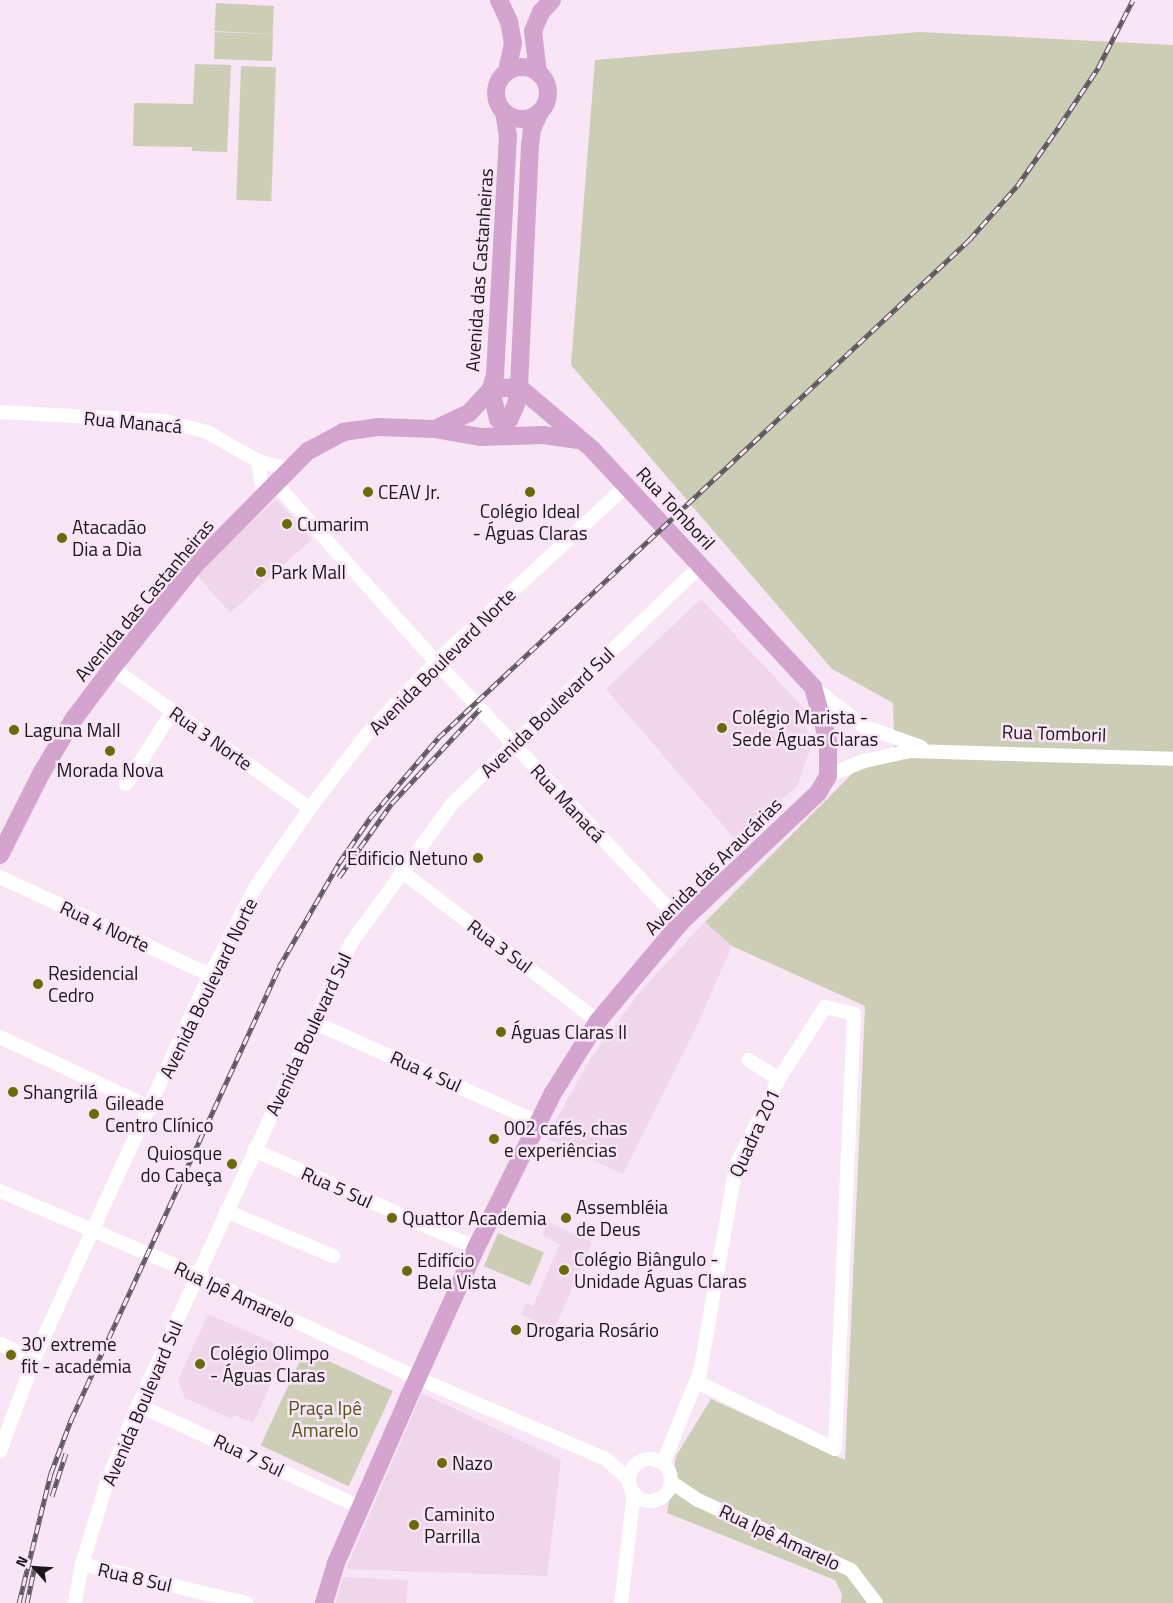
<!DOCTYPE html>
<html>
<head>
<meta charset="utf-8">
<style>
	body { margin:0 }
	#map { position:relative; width:1173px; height:1603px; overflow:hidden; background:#f8e5f5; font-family:"Titillium Web",sans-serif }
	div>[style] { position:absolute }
	.built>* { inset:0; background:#efd6eb; transform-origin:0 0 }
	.green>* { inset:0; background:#cccdb5; transform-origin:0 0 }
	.minor>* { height:14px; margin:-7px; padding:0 7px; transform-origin:7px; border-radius:7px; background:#fff }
	.minor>.ring { margin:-7px; padding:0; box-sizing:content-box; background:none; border:14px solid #fff; border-radius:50% }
	.major>* { height:18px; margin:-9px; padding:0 9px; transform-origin:9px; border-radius:9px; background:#d3a4ce }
	.major>.ring { margin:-9px; padding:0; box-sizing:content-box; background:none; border:18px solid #d3a4ce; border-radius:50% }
	.rail>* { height:5px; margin-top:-2.5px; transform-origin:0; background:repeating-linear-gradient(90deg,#f8e5f5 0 9px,#5f555e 0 18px); box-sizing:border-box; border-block:1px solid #5f555e }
	.dots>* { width:14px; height:14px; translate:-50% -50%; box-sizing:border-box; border:2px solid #f8e5f5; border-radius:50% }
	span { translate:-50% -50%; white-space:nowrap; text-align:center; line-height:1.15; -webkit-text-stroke:5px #f8e5f5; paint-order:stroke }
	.street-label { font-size:19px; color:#1c151b }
	.poi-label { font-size:19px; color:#1c151b }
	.left { translate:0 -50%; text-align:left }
	.right { translate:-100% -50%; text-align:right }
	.park-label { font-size:19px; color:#535318 }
	.north { position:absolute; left:10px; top:1543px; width:50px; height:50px; -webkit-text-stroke:4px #f8e5f5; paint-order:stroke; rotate:296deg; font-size:14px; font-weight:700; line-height:20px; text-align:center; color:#1c151b }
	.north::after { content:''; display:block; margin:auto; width:18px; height:22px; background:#1c151b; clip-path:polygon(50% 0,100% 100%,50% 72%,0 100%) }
</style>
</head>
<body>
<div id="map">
	<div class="built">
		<i style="left:276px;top:499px;width:54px;height:110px;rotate:48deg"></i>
		<i style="clip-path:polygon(701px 599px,802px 706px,810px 750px,797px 786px,736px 840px,606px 689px)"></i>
		<i style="clip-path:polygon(705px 922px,732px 946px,698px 1023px,623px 1174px,546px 1138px,591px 1058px,643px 988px)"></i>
		<i style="clip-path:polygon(548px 1222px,592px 1242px,554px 1330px,521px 1314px,526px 1303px,533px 1306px,560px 1244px,542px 1235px)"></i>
		<i style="clip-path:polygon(208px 1314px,287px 1349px,253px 1423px,234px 1415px,232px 1419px,185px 1398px,178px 1380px)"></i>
		<i style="clip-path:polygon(422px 1393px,561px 1460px,547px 1576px,346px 1569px)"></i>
		<i style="clip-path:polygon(343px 1577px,408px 1580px,406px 1603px,336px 1603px)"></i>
	</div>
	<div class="green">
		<i style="left:216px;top:3px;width:58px;height:28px;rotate:3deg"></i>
		<i style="left:215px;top:32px;width:58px;height:27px;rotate:2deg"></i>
		<i style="clip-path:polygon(919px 32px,1173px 45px,1173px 1603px,841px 1603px,842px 1594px,835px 1580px,667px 1513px,676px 1456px,711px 1399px,845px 1460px,865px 1006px,732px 946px,705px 922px,854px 772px,895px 759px,893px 703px,832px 669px,571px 365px,595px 60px)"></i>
		<i style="clip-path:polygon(195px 64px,231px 65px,227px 152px,192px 151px,192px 147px,133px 146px,134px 103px,193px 104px)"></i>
		<i style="left:241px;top:66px;width:35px;height:134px;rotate:2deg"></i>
		<i style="left:498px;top:1233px;width:50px;height:36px;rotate:23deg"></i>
		<i style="left:305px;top:1350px;width:97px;height:105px;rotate:25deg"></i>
	</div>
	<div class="minor">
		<i style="left:0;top:412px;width:165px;rotate:3.1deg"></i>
		<i style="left:165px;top:421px;width:43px;rotate:14.7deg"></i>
		<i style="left:207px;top:432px;width:59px;rotate:29.6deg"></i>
		<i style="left:258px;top:461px;width:32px;rotate:14deg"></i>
		<i style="left:258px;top:461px;width:32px;rotate:81deg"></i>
		<i style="left:275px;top:483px;width:241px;rotate:48deg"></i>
		<i style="left:436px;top:662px;width:357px;rotate:46.7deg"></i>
		<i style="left:112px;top:668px;width:242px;rotate:35.3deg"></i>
		<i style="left:813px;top:687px;width:63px;rotate:38deg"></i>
		<i style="left:863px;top:726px;width:62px;rotate:19.9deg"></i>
		<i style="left:828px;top:776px;width:39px;rotate:-23deg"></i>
		<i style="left:864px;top:761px;width:47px;rotate:-12.3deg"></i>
		<i style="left:910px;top:751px;width:263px;rotate:1.7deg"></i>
		<i style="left:126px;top:784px;width:87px;rotate:-57.2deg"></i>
		<i style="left:401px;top:871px;width:248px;rotate:37.3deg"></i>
		<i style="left:0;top:877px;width:232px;rotate:25deg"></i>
		<i style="left:313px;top:1022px;width:246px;rotate:24deg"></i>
		<i style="left:0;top:1037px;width:167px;rotate:25.2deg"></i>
		<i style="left:254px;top:1150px;width:243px;rotate:23.8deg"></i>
		<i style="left:0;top:1191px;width:192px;rotate:23deg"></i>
		<i style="left:177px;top:1266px;width:265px;rotate:25deg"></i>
		<i style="left:417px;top:1378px;width:206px;rotate:23.2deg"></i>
		<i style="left:606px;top:1459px;width:31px;rotate:42deg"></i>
		<i style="left:226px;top:1211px;width:116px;rotate:22.8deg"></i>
		<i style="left:0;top:1344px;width:37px;rotate:24deg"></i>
		<i style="left:697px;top:1382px;width:153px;rotate:25.9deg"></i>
		<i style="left:835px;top:1449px;width:435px;rotate:-87.5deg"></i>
		<i style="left:854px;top:1014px;width:30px;rotate:-166deg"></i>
		<i style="left:825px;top:1007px;width:85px;rotate:122.6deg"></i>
		<i style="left:138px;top:1405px;width:244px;rotate:24.7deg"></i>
		<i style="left:0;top:1451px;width:98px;rotate:-69.7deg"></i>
		<i style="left:34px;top:1359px;width:141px;rotate:-65.6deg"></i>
		<i style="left:92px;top:1231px;width:282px;rotate:-65.3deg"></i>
		<i style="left:210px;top:975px;width:100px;rotate:-62.7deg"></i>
		<i style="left:256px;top:886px;width:95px;rotate:-55.3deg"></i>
		<i style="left:310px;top:808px;width:93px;rotate:-52.4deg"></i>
		<i style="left:367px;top:734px;width:100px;rotate:-46.2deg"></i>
		<i style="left:436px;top:662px;width:258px;rotate:-42.8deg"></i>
		<i class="ring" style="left:629px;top:1459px;width:28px;height:28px"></i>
		<i style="left:663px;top:1463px;width:98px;rotate:-67.9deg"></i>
		<i style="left:700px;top:1372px;width:210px;rotate:-80.1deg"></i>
		<i style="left:736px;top:1165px;width:96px;rotate:-63.4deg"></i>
		<i style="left:779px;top:1079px;width:36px;rotate:-148deg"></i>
		<i style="left:671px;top:1482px;width:32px;rotate:34deg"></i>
		<i style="left:698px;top:1500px;width:168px;rotate:24.6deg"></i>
		<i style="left:851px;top:1570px;width:41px;rotate:52.9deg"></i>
		<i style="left:82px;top:1564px;width:169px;rotate:13.4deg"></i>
		<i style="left:75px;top:1603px;width:40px;rotate:-80deg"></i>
		<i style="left:82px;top:1564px;width:86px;rotate:-73deg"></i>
		<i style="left:107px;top:1482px;width:83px;rotate:-68.1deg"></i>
		<i style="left:138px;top:1405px;width:509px;rotate:-65.25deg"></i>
		<i style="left:351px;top:943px;width:172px;rotate:-54deg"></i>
		<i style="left:452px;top:804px;width:344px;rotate:-43.8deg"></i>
		<i style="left:621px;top:1603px;width:111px;rotate:-83.3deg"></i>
	</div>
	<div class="major">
		<i style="left:499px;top:0;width:23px;rotate:65deg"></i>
		<i style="left:509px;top:21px;width:22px;rotate:80deg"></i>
		<i style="left:513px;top:43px;width:30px;rotate:102deg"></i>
		<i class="ring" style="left:496px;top:67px;width:34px;height:34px"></i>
		<i style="left:538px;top:73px;width:42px;rotate:-96.8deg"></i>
		<i style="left:533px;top:31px;width:21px;rotate:-67deg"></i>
		<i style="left:541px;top:12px;width:16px;rotate:-47deg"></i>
		<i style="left:491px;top:389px;width:31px;rotate:77deg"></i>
		<i style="left:498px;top:419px;width:11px;rotate:5deg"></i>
		<i style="left:509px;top:420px;width:17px;rotate:-66deg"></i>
		<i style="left:516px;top:404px;width:17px;rotate:-80deg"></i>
		<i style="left:519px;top:387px;width:242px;rotate:-87.4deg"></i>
		<i style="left:530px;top:145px;width:16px;rotate:-83deg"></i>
		<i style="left:532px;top:129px;width:19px;rotate:-65deg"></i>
		<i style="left:437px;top:428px;width:35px;rotate:-25deg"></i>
		<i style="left:469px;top:413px;width:33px;rotate:-47deg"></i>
		<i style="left:491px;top:389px;width:15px;rotate:-74deg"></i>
		<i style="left:495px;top:375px;width:238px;rotate:-86.9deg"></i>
		<i style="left:508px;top:137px;width:25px;rotate:-99deg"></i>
		<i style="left:0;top:855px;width:93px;rotate:-63.2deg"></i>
		<i style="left:42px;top:772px;width:61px;rotate:-59.2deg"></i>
		<i style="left:73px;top:720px;width:65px;rotate:-53.1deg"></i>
		<i style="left:112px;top:668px;width:134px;rotate:-51.1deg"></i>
		<i style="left:196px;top:564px;width:159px;rotate:-45.3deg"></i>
		<i style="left:308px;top:451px;width:40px;rotate:-28deg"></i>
		<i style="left:343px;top:432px;width:35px;rotate:-8deg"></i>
		<i style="left:378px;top:427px;width:56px;rotate:2deg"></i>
		<i style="left:434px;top:429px;width:48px;rotate:9.7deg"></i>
		<i style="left:481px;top:437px;width:62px;rotate:-1.8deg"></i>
		<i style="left:543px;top:435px;width:36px;rotate:8deg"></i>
		<i style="left:324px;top:1603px;width:42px;rotate:-73.3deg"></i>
		<i style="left:336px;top:1563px;width:177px;rotate:-66.3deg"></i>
		<i style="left:407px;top:1401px;width:168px;rotate:-65.7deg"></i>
		<i style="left:476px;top:1248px;width:173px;rotate:-63.6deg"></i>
		<i style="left:553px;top:1093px;width:85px;rotate:-58deg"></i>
		<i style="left:598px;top:1021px;width:129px;rotate:-50deg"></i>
		<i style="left:681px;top:922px;width:188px;rotate:-43.3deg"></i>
		<i style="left:818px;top:793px;width:20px;rotate:-60deg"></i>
		<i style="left:828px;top:776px;width:35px;rotate:-90deg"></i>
		<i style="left:828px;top:741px;width:56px;rotate:-105.5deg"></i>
		<i style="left:813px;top:687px;width:325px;rotate:-132.9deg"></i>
		<i style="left:592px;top:449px;width:96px;rotate:-139.7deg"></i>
		<i style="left:519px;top:387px;width:28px;rotate:176deg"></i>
	</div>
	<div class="rail">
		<i style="left:339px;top:877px;width:91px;rotate:-54.4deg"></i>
		<i style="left:392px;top:803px;width:129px;rotate:-46.9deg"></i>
		<i style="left:52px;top:1496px;width:45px;rotate:-72deg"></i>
		<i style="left:19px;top:1603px;width:134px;rotate:-76.2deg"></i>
		<i style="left:51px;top:1473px;width:57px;rotate:-69.3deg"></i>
		<i style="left:71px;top:1420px;width:498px;rotate:-65.3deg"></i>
		<i style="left:279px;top:967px;width:120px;rotate:-60deg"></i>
		<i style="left:339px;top:863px;width:55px;rotate:-55.4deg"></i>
		<i style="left:370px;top:818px;width:105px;rotate:-49.6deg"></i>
		<i style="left:438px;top:738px;width:728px;rotate:-43.16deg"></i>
		<i style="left:969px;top:240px;width:72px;rotate:-48.4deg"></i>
		<i style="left:1017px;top:186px;width:75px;rotate:-54.8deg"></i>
		<i style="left:1060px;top:125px;width:69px;rotate:-56.3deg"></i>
		<i style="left:1098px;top:68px;width:76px;rotate:-62.8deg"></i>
		<i style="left:27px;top:1603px;width:38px;rotate:-78deg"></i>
	</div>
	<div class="dots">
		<i style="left:368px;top:492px;background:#6b6a08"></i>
		<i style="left:530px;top:492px;background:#6b6a08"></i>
		<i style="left:287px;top:524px;background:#6b6a08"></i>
		<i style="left:62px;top:538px;background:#6b6a08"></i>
		<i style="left:261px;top:572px;background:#6b6a08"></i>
		<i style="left:722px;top:728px;background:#6b6a08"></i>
		<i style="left:14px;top:730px;background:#6b6a08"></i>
		<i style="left:110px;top:751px;background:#6b6a08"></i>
		<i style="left:478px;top:858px;background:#6b6a08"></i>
		<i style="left:38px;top:984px;background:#6b6a08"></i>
		<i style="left:501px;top:1032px;background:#6b6a08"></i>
		<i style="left:13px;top:1092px;background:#6b6a08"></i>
		<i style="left:94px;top:1114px;background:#6b6a08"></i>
		<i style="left:494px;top:1139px;background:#6b6a08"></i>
		<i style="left:232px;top:1164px;background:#6b6a08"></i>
		<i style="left:392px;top:1218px;background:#6b6a08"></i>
		<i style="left:566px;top:1218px;background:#6b6a08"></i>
		<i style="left:564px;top:1270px;background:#6b6a08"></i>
		<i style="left:407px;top:1271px;background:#6b6a08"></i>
		<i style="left:516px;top:1330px;background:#6b6a08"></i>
		<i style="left:11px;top:1355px;background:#6b6a08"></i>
		<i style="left:200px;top:1364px;background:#6b6a08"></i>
		<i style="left:442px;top:1463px;background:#6b6a08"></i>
		<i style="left:414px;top:1525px;background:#6b6a08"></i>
	</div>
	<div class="street-label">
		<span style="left:479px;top:270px;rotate:-86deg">Avenida das Castanheiras</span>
		<span style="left:133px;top:422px;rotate:5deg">Rua Manacá</span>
		<span style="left:676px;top:508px;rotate:47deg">Rua Tomboril</span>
		<span style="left:144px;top:600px;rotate:-50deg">Avenida das Castanheiras</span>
		<span style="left:442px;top:661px;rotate:-45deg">Avenida Boulevard Norte</span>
		<span style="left:547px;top:712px;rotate:-44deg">Avenida Boulevard Sul</span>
		<span style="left:1054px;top:733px;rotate:2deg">Rua Tomboril</span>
		<span style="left:211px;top:738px;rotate:35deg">Rua 3 Norte</span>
		<span style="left:568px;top:803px;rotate:47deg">Rua Manacá</span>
		<span style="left:713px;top:866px;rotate:-45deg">Avenida das Araucárias</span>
		<span style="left:105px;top:926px;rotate:25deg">Rua 4 Norte</span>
		<span style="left:500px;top:946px;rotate:37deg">Rua 3 Sul</span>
		<span style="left:208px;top:988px;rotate:-64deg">Avenida Boulevard Norte</span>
		<span style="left:308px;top:1034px;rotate:-65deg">Avenida Boulevard Sul</span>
		<span style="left:426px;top:1071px;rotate:24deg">Rua 4 Sul</span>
		<span style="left:754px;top:1133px;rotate:-65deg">Quadra 201</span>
		<span style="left:337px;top:1187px;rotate:24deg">Rua 5 Sul</span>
		<span style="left:235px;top:1294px;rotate:25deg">Rua Ipê Amarelo</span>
		<span style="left:142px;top:1403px;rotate:-67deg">Avenida Boulevard Sul</span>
		<span style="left:249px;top:1455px;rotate:25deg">Rua 7 Sul</span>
		<span style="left:780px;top:1537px;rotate:25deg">Rua Ipê Amarelo</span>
		<span style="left:135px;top:1577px;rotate:13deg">Rua 8 Sul</span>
	</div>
	<div class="poi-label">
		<span class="left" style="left:378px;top:492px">CEAV Jr.</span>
		<span style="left:530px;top:522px">Colégio Ideal<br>- Águas Claras</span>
		<span class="left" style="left:297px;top:524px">Cumarim</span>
		<span class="left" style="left:72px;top:538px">Atacadão<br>Dia a Dia</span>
		<span class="left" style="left:271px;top:572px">Park Mall</span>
		<span class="left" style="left:732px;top:728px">Colégio Marista -<br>Sede Águas Claras</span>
		<span class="left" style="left:24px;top:730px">Laguna Mall</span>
		<span style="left:110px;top:770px">Morada Nova</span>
		<span class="right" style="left:468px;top:858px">Edificio Netuno</span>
		<span class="left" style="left:48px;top:984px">Residencial<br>Cedro</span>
		<span class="left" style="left:511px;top:1032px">Águas Claras II</span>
		<span class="left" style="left:23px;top:1092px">Shangrilá</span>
		<span class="left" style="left:105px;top:1114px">Gileade<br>Centro Clínico</span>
		<span class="left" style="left:504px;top:1139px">002 cafés, chas<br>e experiências</span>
		<span class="right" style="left:222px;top:1164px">Quiosque<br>do Cabeça</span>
		<span class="left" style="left:576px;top:1218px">Assembléia<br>de Deus</span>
		<span class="left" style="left:402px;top:1218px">Quattor Academia</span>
		<span class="left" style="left:574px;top:1270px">Colégio Biângulo -<br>Unidade Águas Claras</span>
		<span class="left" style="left:417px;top:1271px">Edifício<br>Bela Vista</span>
		<span class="left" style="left:526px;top:1330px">Drogaria Rosário</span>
		<span class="left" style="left:21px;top:1355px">30' extreme<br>fit - academia</span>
		<span class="left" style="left:210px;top:1364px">Colégio Olimpo<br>- Águas Claras</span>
		<span class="left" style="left:452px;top:1463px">Nazo</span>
		<span class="left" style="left:424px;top:1525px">Caminito<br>Parrilla</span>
	</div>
	<div class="park-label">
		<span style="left:325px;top:1419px">Praça Ipê<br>Amarelo</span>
	</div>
	<div class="north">N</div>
</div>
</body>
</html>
